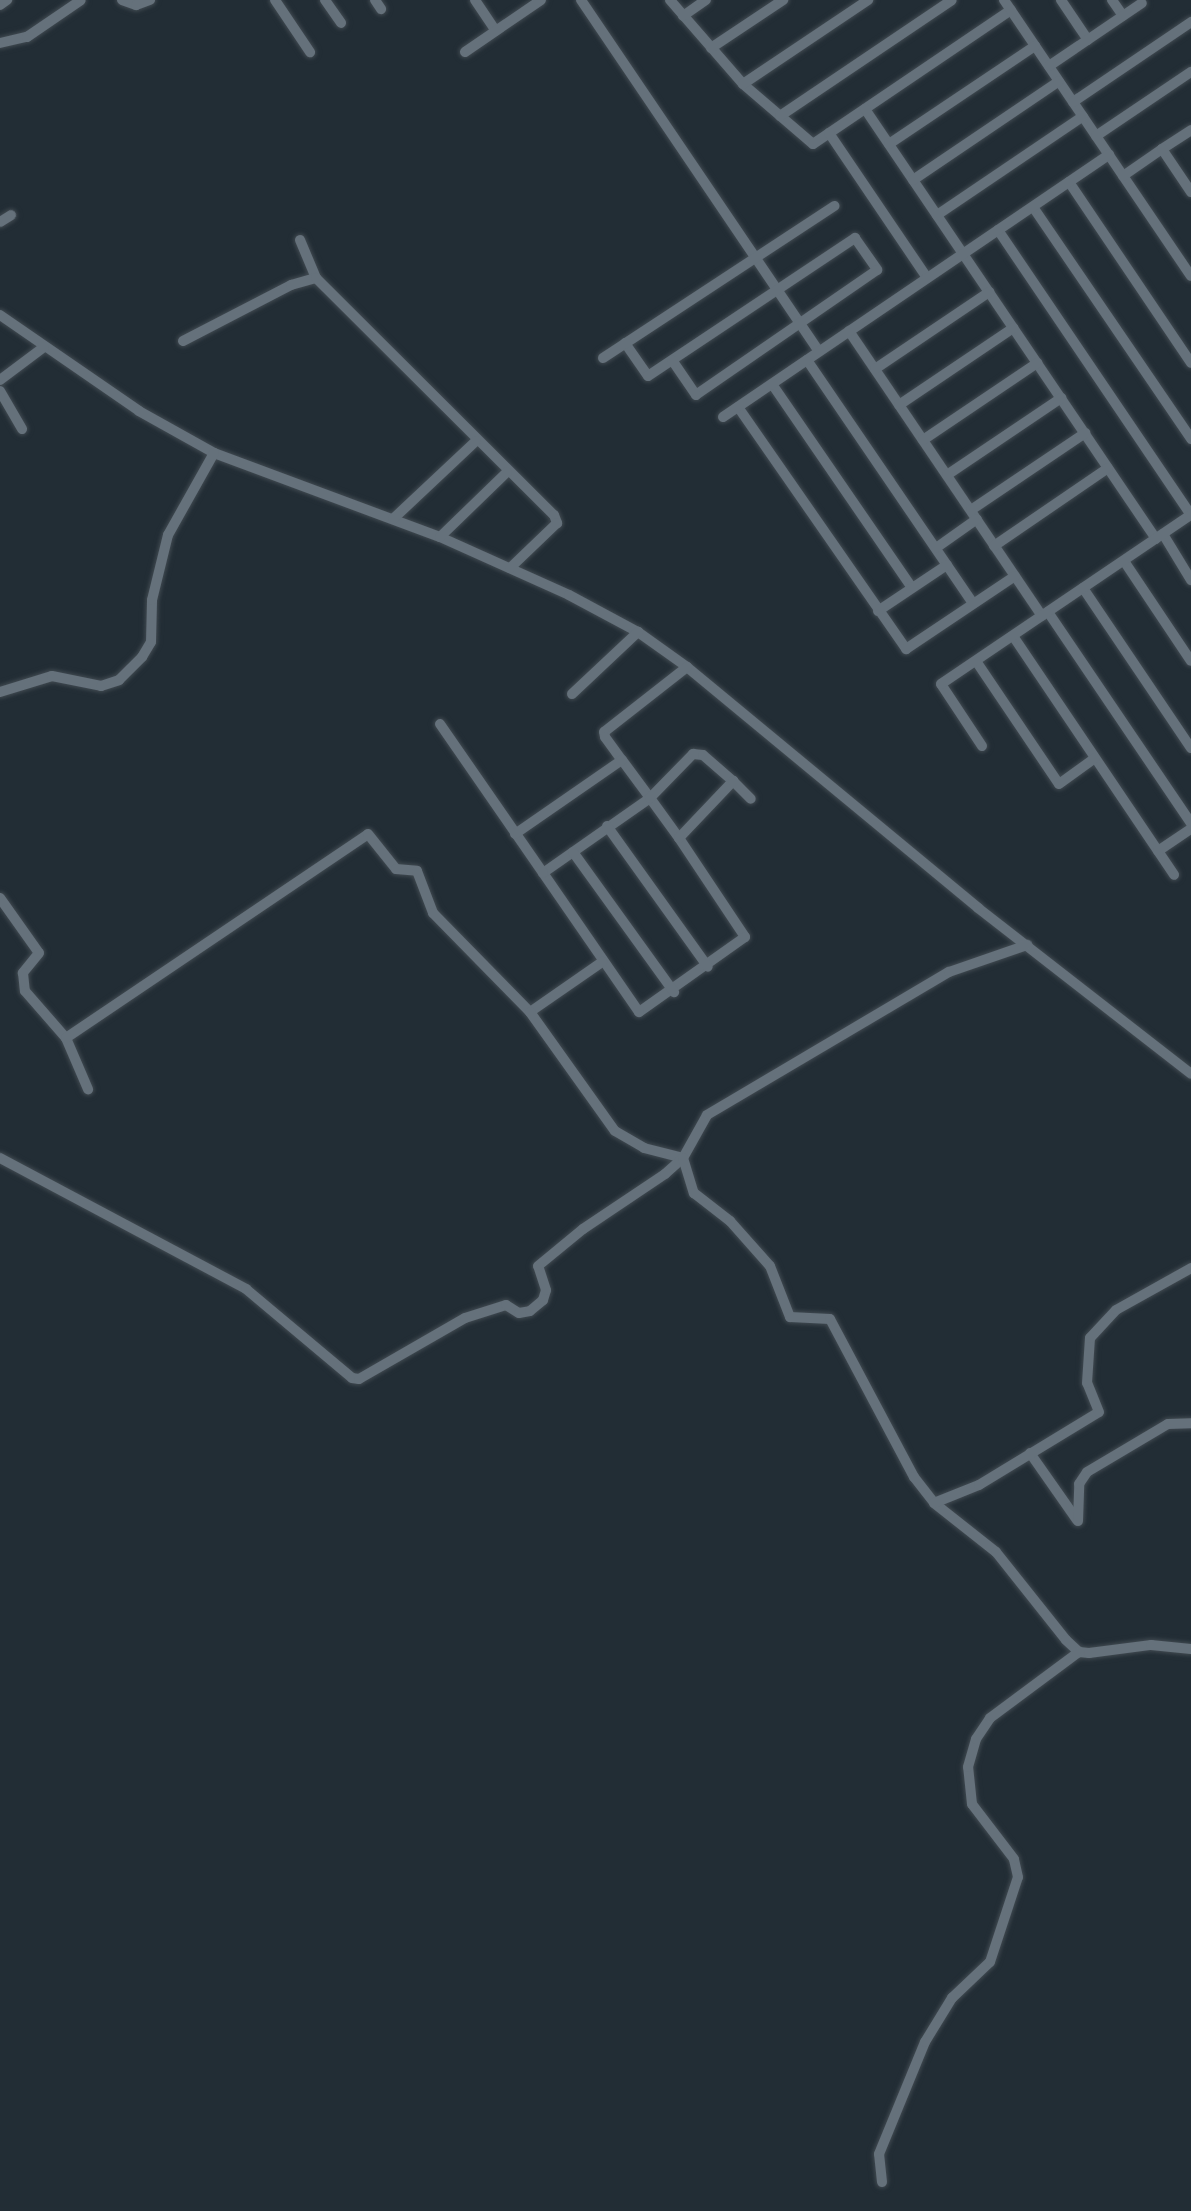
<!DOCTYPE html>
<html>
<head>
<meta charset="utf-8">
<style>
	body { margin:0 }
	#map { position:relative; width:1191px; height:2211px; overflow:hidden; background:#222d35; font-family:Quicksand,sans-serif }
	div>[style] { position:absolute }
	.roads { filter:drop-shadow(0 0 2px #414a51) drop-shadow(0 0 2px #414a51) }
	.minor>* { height:10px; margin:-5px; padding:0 5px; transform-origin:5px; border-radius:5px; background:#65717b }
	span { translate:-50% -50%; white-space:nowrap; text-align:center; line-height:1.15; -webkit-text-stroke:8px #18232b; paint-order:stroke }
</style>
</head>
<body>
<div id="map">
	<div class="roads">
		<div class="minor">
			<i style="left:122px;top:0;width:15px;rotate:20deg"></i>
			<i style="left:136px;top:5px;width:15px;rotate:-20deg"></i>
			<i style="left:275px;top:0;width:63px;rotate:56.1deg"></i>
			<i style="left:325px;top:0;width:28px;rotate:55deg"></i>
			<i style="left:375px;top:0;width:11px;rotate:56deg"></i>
			<i style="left:475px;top:0;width:37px;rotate:56deg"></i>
			<i style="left:581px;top:0;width:424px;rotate:55.9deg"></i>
			<i style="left:670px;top:0;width:111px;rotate:49deg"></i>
			<i style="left:743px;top:84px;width:92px;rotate:40.6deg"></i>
			<i style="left:813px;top:144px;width:239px;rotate:-34.1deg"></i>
			<i style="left:1004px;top:0;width:333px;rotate:55.9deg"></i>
			<i style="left:1061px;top:0;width:48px;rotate:56deg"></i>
			<i style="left:1112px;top:0;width:19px;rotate:55deg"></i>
			<i style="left:0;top:5px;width:9px;rotate:-36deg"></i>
			<i style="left:683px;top:16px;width:28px;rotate:-35deg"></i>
			<i style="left:0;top:43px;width:28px;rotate:-13deg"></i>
			<i style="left:27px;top:37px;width:65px;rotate:-34.4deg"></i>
			<i style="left:711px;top:48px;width:87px;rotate:-33.7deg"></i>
			<i style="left:465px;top:52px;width:92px;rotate:-34.4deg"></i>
			<i style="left:1049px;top:66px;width:112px;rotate:-34.1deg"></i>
			<i style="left:743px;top:84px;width:151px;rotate:-33.9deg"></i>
			<i style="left:1073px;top:102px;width:143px;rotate:-34.1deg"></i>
			<i style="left:865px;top:109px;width:519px;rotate:55.91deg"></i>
			<i style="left:780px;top:116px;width:207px;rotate:-34deg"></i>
			<i style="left:829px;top:133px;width:175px;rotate:55.9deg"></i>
			<i style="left:1096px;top:136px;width:115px;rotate:-34deg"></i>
			<i style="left:889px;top:144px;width:176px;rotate:-33.9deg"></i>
			<i style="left:1162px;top:149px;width:35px;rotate:-33deg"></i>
			<i style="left:1123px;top:176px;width:47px;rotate:-34.7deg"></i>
			<i style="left:1162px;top:149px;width:52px;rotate:56deg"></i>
			<i style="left:913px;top:180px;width:176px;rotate:-34.1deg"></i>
			<i style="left:1069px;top:182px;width:218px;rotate:56deg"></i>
			<i style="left:1033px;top:207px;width:281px;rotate:55.7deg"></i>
			<i style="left:937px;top:215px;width:176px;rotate:-34.1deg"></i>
			<i style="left:0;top:222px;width:13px;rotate:-32deg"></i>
			<i style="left:998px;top:230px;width:344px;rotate:55.9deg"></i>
			<i style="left:300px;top:240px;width:41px;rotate:67.2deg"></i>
			<i style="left:0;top:315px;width:169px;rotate:34.6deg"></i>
			<i style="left:139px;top:411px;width:86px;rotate:29.2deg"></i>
			<i style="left:214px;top:453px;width:241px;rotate:20.4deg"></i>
			<i style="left:440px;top:537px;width:141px;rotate:24.2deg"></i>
			<i style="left:569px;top:595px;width:78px;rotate:28.2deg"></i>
			<i style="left:638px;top:632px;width:60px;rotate:35.5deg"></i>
			<i style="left:687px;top:667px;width:378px;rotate:39.6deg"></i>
			<i style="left:978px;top:908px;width:270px;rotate:37.9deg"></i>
			<i style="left:849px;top:331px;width:344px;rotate:55.9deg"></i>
			<i style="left:183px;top:341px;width:122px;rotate:-27.4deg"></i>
			<i style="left:291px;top:285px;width:26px;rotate:-16deg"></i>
			<i style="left:316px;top:278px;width:336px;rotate:44.9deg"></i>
			<i style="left:554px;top:515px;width:9px;rotate:69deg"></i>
			<i style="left:557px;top:523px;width:65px;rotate:136.2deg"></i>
			<i style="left:625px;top:343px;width:40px;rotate:55.1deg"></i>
			<i style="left:648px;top:376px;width:249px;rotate:-33.7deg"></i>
			<i style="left:855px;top:238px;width:39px;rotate:55deg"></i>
			<i style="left:877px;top:270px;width:220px;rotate:145.4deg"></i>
			<i style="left:696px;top:395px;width:42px;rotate:-124.4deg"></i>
			<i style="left:603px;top:358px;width:277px;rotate:-33.3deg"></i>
			<i style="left:807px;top:360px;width:294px;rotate:55.7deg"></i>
			<i style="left:875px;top:369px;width:138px;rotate:-34deg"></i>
			<i style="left:0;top:380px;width:55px;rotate:-36.9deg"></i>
			<i style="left:772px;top:384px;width:247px;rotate:55.5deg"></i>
			<i style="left:0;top:391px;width:44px;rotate:59.9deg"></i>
			<i style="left:899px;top:405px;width:138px;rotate:-34deg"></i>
			<i style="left:738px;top:407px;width:295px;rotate:55.2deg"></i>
			<i style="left:906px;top:649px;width:131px;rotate:-33.8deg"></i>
			<i style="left:723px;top:417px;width:467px;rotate:-34.2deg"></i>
			<i style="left:923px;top:440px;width:138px;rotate:-34deg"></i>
			<i style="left:947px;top:475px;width:138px;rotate:-34deg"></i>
			<i style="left:971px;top:510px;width:138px;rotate:-34deg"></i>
			<i style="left:393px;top:519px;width:114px;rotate:-43.2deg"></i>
			<i style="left:1163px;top:534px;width:54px;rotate:58.7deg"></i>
			<i style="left:440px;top:537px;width:93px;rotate:-44.1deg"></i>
			<i style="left:994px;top:546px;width:138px;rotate:-34.4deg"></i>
			<i style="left:936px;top:548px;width:50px;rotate:-35.3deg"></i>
			<i style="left:1124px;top:561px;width:120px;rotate:56.2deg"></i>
			<i style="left:1083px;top:588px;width:193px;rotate:56deg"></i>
			<i style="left:878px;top:611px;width:83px;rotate:-33.7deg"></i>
			<i style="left:1048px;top:612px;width:255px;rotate:55.9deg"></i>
			<i style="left:1013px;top:636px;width:288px;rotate:56deg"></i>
			<i style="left:976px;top:661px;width:148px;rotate:56deg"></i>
			<i style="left:1059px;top:784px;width:44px;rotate:-35.8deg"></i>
			<i style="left:687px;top:667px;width:105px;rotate:141.9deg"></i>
			<i style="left:604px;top:732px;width:5px;rotate:79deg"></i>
			<i style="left:605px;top:737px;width:29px;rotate:54deg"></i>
			<i style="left:622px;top:760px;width:47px;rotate:53.6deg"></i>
			<i style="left:650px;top:798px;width:49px;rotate:54.1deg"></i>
			<i style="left:679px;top:838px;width:119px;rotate:56.3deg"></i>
			<i style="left:745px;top:937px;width:130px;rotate:144.7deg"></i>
			<i style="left:639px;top:1012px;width:169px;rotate:-124.6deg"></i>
			<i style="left:543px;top:873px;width:131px;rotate:-35deg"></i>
			<i style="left:650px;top:798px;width:62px;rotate:-45.7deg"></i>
			<i style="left:693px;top:754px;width:10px;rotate:6deg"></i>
			<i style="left:703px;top:755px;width:40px;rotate:41deg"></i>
			<i style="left:0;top:692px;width:54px;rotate:-17.1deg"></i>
			<i style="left:52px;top:676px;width:50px;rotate:11.5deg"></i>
			<i style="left:101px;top:686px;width:19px;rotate:-18deg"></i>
			<i style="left:119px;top:680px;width:33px;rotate:-45deg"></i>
			<i style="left:142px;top:657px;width:17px;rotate:-59deg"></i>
			<i style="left:151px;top:642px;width:42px;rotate:-88.6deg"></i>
			<i style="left:152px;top:600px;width:67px;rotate:-76.2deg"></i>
			<i style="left:168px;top:535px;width:94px;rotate:-60.7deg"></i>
			<i style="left:572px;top:694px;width:91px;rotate:-43.2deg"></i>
			<i style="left:440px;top:724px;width:181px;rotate:55.3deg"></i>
			<i style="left:982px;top:746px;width:74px;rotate:-123.5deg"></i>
			<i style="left:941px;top:684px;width:302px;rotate:-34.1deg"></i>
			<i style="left:607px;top:826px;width:173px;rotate:54.4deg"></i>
			<i style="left:515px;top:834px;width:130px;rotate:-34.7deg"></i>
			<i style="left:679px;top:838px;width:79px;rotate:-46.5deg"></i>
			<i style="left:733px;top:781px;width:25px;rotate:45deg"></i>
			<i style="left:1158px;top:851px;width:40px;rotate:-34deg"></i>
			<i style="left:573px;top:852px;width:173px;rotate:54.2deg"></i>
			<i style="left:0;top:898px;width:67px;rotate:54.7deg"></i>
			<i style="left:39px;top:953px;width:26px;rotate:129deg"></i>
			<i style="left:23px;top:973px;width:18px;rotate:84deg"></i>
			<i style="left:25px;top:991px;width:62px;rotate:48.9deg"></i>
			<i style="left:66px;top:1038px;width:56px;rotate:66.7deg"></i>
			<i style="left:530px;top:1012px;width:88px;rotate:-34.8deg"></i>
			<i style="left:66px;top:1038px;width:364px;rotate:-34deg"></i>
			<i style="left:368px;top:834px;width:45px;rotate:51.3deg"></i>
			<i style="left:396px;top:869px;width:21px;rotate:5deg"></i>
			<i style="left:417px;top:871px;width:45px;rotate:69.1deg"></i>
			<i style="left:433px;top:913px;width:139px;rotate:45.6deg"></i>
			<i style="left:530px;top:1012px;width:146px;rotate:54.5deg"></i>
			<i style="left:615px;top:1131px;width:34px;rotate:30deg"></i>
			<i style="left:644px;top:1148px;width:40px;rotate:14.4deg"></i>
			<i style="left:0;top:1158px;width:279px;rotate:28deg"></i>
			<i style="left:246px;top:1289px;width:138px;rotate:40deg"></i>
			<i style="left:352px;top:1378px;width:7px;rotate:8deg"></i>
			<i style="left:359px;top:1379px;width:122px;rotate:-29.9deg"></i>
			<i style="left:465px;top:1318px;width:43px;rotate:-17.6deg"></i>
			<i style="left:506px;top:1305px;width:15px;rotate:32deg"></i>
			<i style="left:519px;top:1313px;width:11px;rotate:-10deg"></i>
			<i style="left:530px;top:1311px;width:17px;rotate:-40deg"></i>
			<i style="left:543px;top:1300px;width:10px;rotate:-73deg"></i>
			<i style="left:546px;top:1290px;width:25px;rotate:-108deg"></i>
			<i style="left:538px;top:1266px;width:58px;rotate:-39.4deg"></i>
			<i style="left:583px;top:1229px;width:99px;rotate:-33.9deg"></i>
			<i style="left:665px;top:1174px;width:24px;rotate:-42deg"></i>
			<i style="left:683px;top:1158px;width:49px;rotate:-60.8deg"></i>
			<i style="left:707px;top:1115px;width:281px;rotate:-30.6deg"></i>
			<i style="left:949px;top:972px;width:83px;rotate:-19.1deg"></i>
			<i style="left:683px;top:1158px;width:37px;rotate:73deg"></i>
			<i style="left:694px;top:1193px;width:46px;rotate:37.9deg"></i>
			<i style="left:730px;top:1221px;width:60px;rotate:48.4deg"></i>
			<i style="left:770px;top:1266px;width:55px;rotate:68.6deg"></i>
			<i style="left:790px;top:1317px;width:40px;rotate:2.9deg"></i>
			<i style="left:830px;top:1319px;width:179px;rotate:62deg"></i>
			<i style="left:914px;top:1477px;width:33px;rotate:52deg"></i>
			<i style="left:934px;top:1503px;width:79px;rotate:38.3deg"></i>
			<i style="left:996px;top:1552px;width:112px;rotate:51.5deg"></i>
			<i style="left:1066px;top:1640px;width:18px;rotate:43deg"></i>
			<i style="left:1079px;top:1652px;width:10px;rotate:6deg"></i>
			<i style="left:1089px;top:1653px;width:63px;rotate:-7.4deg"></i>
			<i style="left:1151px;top:1645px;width:40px;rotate:5.7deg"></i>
			<i style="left:1030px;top:1453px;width:82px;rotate:55deg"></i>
			<i style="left:934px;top:1503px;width:48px;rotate:-21.8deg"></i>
			<i style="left:979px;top:1485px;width:140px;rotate:-31.3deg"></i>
			<i style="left:1099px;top:1412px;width:31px;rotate:-112deg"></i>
			<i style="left:1087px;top:1383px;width:45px;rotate:-86.2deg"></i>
			<i style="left:1090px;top:1338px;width:38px;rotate:-47deg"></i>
			<i style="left:1116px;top:1310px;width:86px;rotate:-29.2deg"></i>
			<i style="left:1078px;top:1521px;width:37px;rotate:-88deg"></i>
			<i style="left:1079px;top:1484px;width:14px;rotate:-56deg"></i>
			<i style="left:1087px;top:1472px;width:94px;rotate:-30.7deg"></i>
			<i style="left:1168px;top:1424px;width:23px;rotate:-2deg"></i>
			<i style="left:882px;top:2182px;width:28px;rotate:-96deg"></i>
			<i style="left:879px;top:2154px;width:121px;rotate:-67.7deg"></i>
			<i style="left:925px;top:2042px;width:52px;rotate:-58.5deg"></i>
			<i style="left:952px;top:1998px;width:52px;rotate:-43.5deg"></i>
			<i style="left:990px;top:1962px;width:89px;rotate:-71.8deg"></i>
			<i style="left:1018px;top:1877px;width:18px;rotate:-103deg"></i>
			<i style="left:1014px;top:1859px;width:69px;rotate:-127.4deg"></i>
			<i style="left:972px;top:1804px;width:37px;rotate:-96deg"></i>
			<i style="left:968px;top:1767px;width:29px;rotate:-74deg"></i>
			<i style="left:976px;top:1739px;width:25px;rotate:-56deg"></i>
			<i style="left:990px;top:1718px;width:111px;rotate:-36.6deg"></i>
		</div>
	</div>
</div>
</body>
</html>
